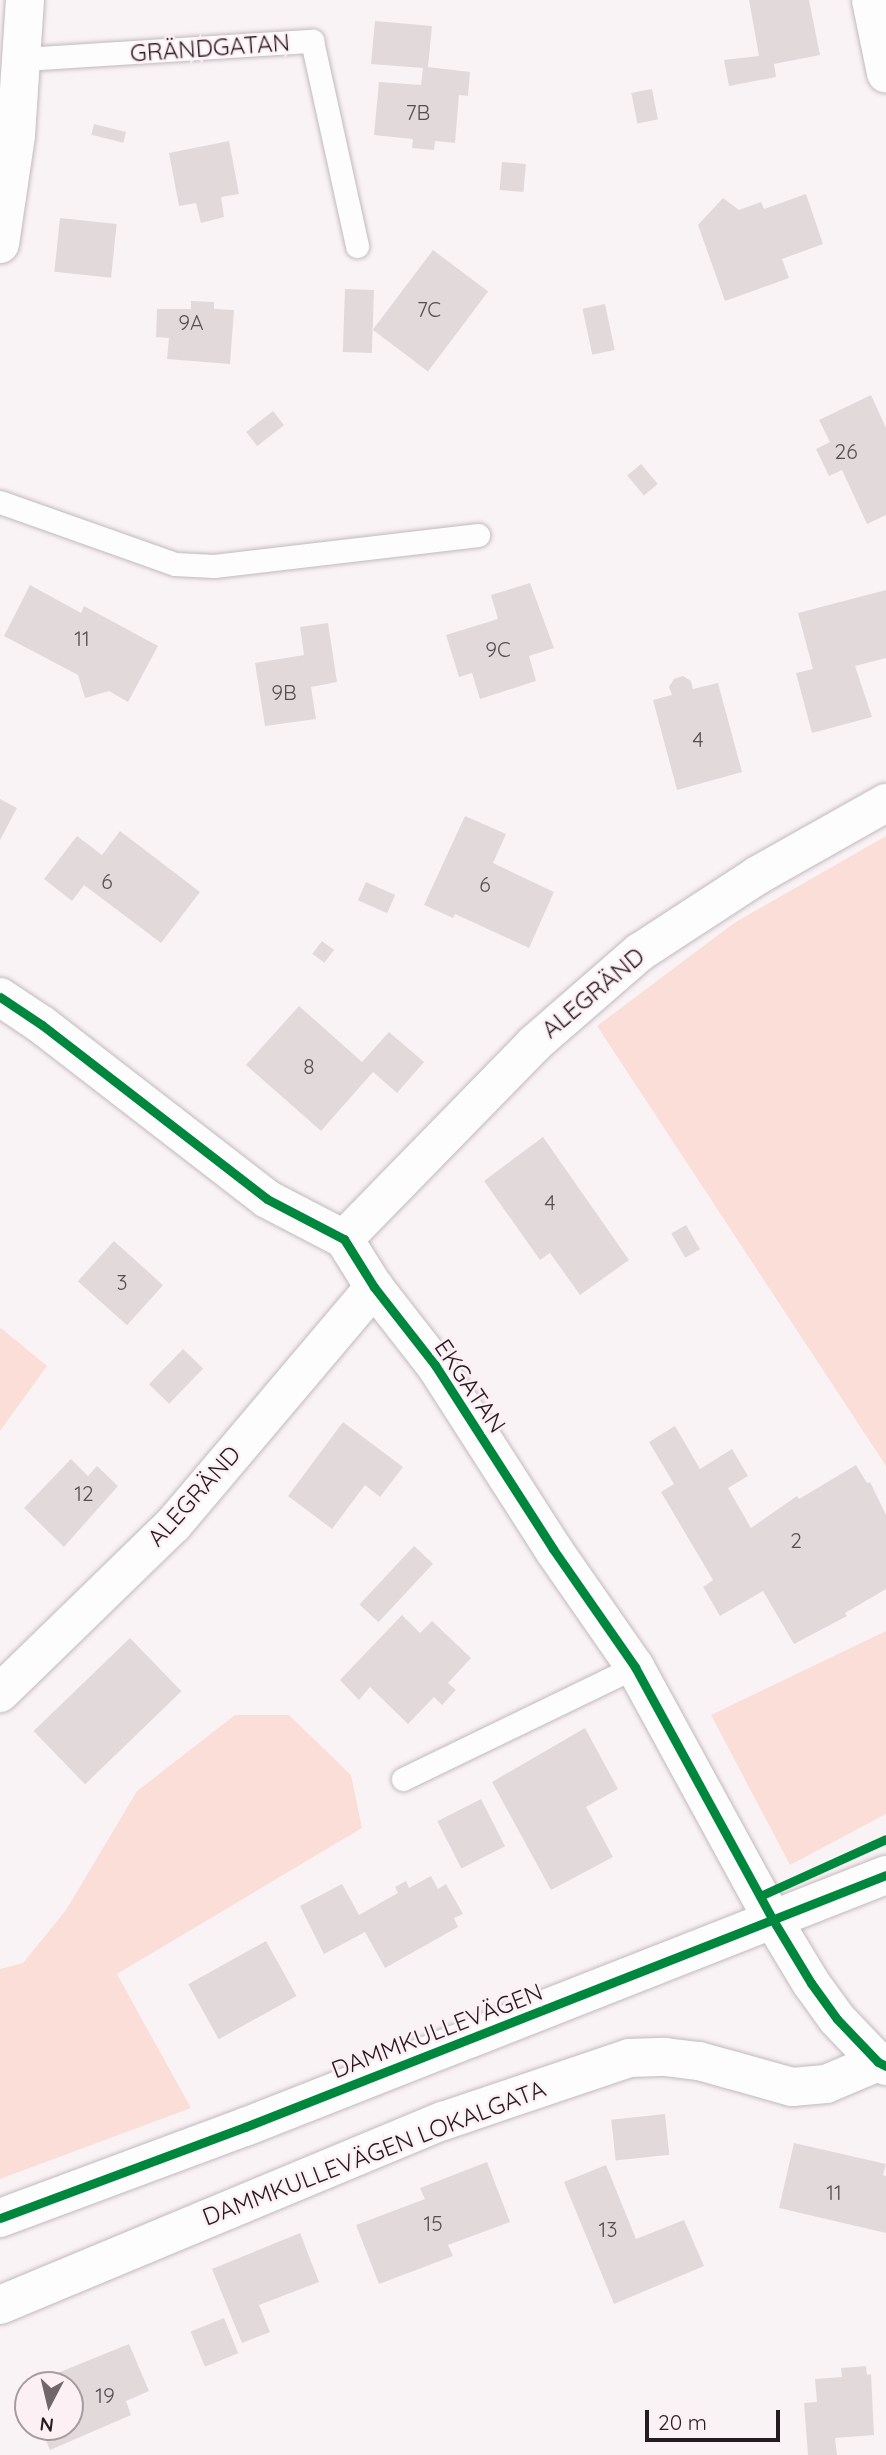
<!DOCTYPE html>
<html>
<head>
<meta charset="utf-8">
<style>
	body { margin:0 }
	#map { position:relative; width:886px; height:2455px; overflow:hidden; background:#faf3f6; font-family:Quicksand,sans-serif }
	div>[style] { position:absolute }
	.green>* { inset:0; background:#fbded8 }
	.building>* { inset:0; background:#e2d9db; transform-origin:0 0 }
	.roads { filter:drop-shadow(0 0 2px #c2b9bd) drop-shadow(0 0 2px #c2b9bd) }
	.service>* { height:23px; margin:-11.5px; padding:0 11.5px; transform-origin:11.5px; border-radius:11.5px; background:#fefdfe }
	.minor>* { height:38px; margin:-19px; padding:0 19px; transform-origin:19px; border-radius:19px; background:#fefdfe }
	.tertiary>* { height:38px; margin:-19px; padding:0 19px; transform-origin:19px; border-radius:19px; background:#fefdfe }
	.cycleway>* { height:9px; margin:-4.5px; padding:0 4.5px; transform-origin:4.5px; border-radius:4.5px; background:#00873e }
	span { translate:-50% -50%; white-space:nowrap; text-align:center; line-height:1.15; -webkit-text-stroke:5px #fdf0f5; paint-order:stroke }
	.number-label { font-size:21px; color:#584e52 }
	.number-label span { -webkit-text-stroke-width:0 }
	.street-label { font-size:24px; color:#261b20 }
	.north { position:absolute; left:14px; top:2371px; width:70px; height:70px; box-sizing:border-box; background:#fdf0f5; border:2px solid #a79ba0; border-radius:50%; rotate:187deg; font-size:19px; font-weight:700; line-height:28px; text-align:center; color:#261b20 }
	.north::after { content:''; display:block; margin:auto; width:24px; height:32px; background:#70676b; clip-path:polygon(50% 0,100% 100%,50% 72%,0 100%) }
	.scale { position:absolute; left:645px; top:2410px; width:135px; height:32px; box-sizing:border-box; border:4px solid #261b20; border-top:0; padding-left:9px; font-size:21px; line-height:24px; white-space:nowrap; color:#261b20; -webkit-text-stroke:5px #fdf0f5; paint-order:stroke }
</style>
</head>
<body>
<div id="map">
	<div class="green">
		<i style="clip-path:polygon(886px 836px,886px 1466px,597px 1026px,734px 923px)"></i>
		<i style="clip-path:polygon(1px 1328px,47px 1366px,0 1431px,0 1329px)"></i>
		<i style="clip-path:polygon(886px 1631px,886px 1814px,790px 1865px,711px 1715px)"></i>
		<i style="clip-path:polygon(235px 1715px,289px 1715px,351px 1775px,362px 1828px,117px 1974px,191px 2108px,0 2179px,0 1969px,23px 1963px,66px 1910px,137px 1791px)"></i>
	</div>
	<div class="building">
		<i style="clip-path:polygon(749px 0,809px 0,820px 55px,774px 64px,776px 77px,729px 86px,724px 60px,759px 56px)"></i>
		<i style="clip-path:polygon(375px 21px,432px 26px,428px 67px,470px 72px,468px 96px,459px 95px,455px 143px,435px 141px,434px 150px,412px 148px,413px 139px,374px 135px,379px 82px,421px 85px,423px 68px,371px 64px)"></i>
		<i style="left:652px;top:89px;width:31px;height:21px;rotate:79deg"></i>
		<i style="left:94px;top:124px;width:33px;height:11px;rotate:14deg"></i>
		<i style="clip-path:polygon(229px 141px,239px 194px,221px 197px,224px 217px,201px 223px,196px 203px,179px 206px,169px 153px)"></i>
		<i style="left:502px;top:162px;width:24px;height:28px;rotate:5deg"></i>
		<i style="clip-path:polygon(806px 194px,823px 244px,782px 259px,789px 278px,725px 301px,698px 225px,723px 198px,739px 210px,761px 202px,764px 209px)"></i>
		<i style="left:60px;top:218px;width:57px;height:54px;rotate:6deg"></i>
		<i style="left:433px;top:250px;width:69px;height:100px;rotate:37deg"></i>
		<i style="left:345px;top:289px;width:29px;height:63px;rotate:2deg"></i>
		<i style="clip-path:polygon(191px 301px,214px 302px,214px 309px,234px 310px,230px 364px,167px 359px,169px 338px,156px 337px,157px 309px,191px 309px)"></i>
		<i style="left:605px;top:304px;width:47px;height:23px;rotate:78deg"></i>
		<i style="clip-path:polygon(871px 395px,886px 428px,886px 515px,867px 524px,842px 470px,829px 476px,816px 449px,830px 442px,819px 420px)"></i>
		<i style="left:273px;top:411px;width:18px;height:34px;rotate:52deg"></i>
		<i style="left:641px;top:464px;width:26px;height:18px;rotate:50deg"></i>
		<i style="clip-path:polygon(530px 583px,554px 648px,529px 656px,536px 681px,480px 699px,472px 673px,459px 677px,446px 635px,498px 619px,491px 595px)"></i>
		<i style="clip-path:polygon(30px 585px,81px 613px,84px 606px,158px 646px,128px 702px,109px 691px,85px 698px,78px 675px,4px 636px)"></i>
		<i style="clip-path:polygon(886px 590px,886px 658px,855px 666px,872px 717px,812px 733px,796px 673px,813px 669px,798px 613px)"></i>
		<i style="clip-path:polygon(328px 623px,337px 682px,311px 687px,316px 719px,265px 726px,255px 663px,304px 655px,300px 627px)"></i>
		<i style="clip-path:polygon(683px 676px,691px 681px,693px 689px,718px 683px,742px 772px,677px 790px,653px 700px,672px 695px,669px 687px,674px 679px)"></i>
		<i style="clip-path:polygon(0 799px,17px 808px,0 840px)"></i>
		<i style="clip-path:polygon(465px 816px,506px 834px,493px 863px,554px 892px,529px 948px,455px 914px,453px 918px,424px 905px)"></i>
		<i style="clip-path:polygon(120px 831px,200px 892px,161px 943px,84px 885px,72px 901px,44px 879px,77px 836px,102px 855px)"></i>
		<i style="left:366px;top:882px;width:32px;height:20px;rotate:24deg"></i>
		<i style="left:322px;top:941px;width:15px;height:16px;rotate:37deg"></i>
		<i style="clip-path:polygon(299px 1006px,362px 1062px,389px 1032px,424px 1062px,397px 1093px,373px 1072px,321px 1131px,246px 1065px)"></i>
		<i style="clip-path:polygon(543px 1137px,629px 1260px,580px 1295px,550px 1253px,540px 1260px,484px 1181px)"></i>
		<i style="left:686px;top:1225px;width:28px;height:17px;rotate:60deg"></i>
		<i style="left:114px;top:1241px;width:66px;height:54px;rotate:42deg"></i>
		<i style="left:183px;top:1349px;width:28px;height:49px;rotate:44deg"></i>
		<i style="clip-path:polygon(343px 1422px,403px 1467px,380px 1497px,365px 1485px,332px 1529px,288px 1496px)"></i>
		<i style="clip-path:polygon(675px 1426px,700px 1469px,732px 1449px,748px 1476px,728px 1488px,751px 1528px,797px 1496px,799px 1499px,856px 1465px,867px 1483px,870px 1482px,886px 1515px,886px 1589px,845px 1613px,847px 1616px,794px 1644px,763px 1591px,720px 1616px,703px 1587px,713px 1580px,661px 1492px,674px 1484px,649px 1442px)"></i>
		<i style="clip-path:polygon(71px 1459px,88px 1476px,97px 1466px,118px 1486px,64px 1547px,24px 1508px)"></i>
		<i style="left:414px;top:1546px;width:26px;height:80px;rotate:43deg"></i>
		<i style="clip-path:polygon(402px 1615px,420px 1633px,432px 1621px,471px 1658px,448px 1683px,456px 1690px,442px 1705px,434px 1697px,408px 1724px,370px 1687px,359px 1700px,340px 1680px)"></i>
		<i style="left:130px;top:1638px;width:74px;height:134px;rotate:46deg"></i>
		<i style="clip-path:polygon(585px 1728px,618px 1789px,586px 1807px,613px 1857px,551px 1890px,492px 1782px)"></i>
		<i style="left:481px;top:1799px;width:53px;height:49px;rotate:63deg"></i>
		<i style="clip-path:polygon(431px 1876px,438px 1889px,446px 1884px,463px 1914px,454px 1918px,458px 1927px,385px 1968px,365px 1932px,324px 1954px,300px 1906px,342px 1884px,359px 1915px,398px 1893px,395px 1887px,406px 1881px,409px 1888px)"></i>
		<i style="left:266px;top:1941px;width:63px;height:89px;rotate:61deg"></i>
		<i style="left:665px;top:2114px;width:41px;height:54px;rotate:84deg"></i>
		<i style="clip-path:polygon(794px 2143px,886px 2164px,883px 2175px,886px 2176px,886px 2233px,779px 2208px)"></i>
		<i style="clip-path:polygon(487px 2162px,510px 2222px,448px 2245px,453px 2256px,379px 2284px,356px 2225px,425px 2199px,420px 2188px)"></i>
		<i style="clip-path:polygon(606px 2165px,636px 2239px,684px 2220px,704px 2266px,614px 2304px,564px 2182px)"></i>
		<i style="clip-path:polygon(300px 2233px,319px 2282px,259px 2305px,270px 2332px,242px 2343px,212px 2269px)"></i>
		<i style="left:224px;top:2318px;width:38px;height:36px;rotate:68deg"></i>
		<i style="clip-path:polygon(129px 2344px,149px 2391px,126px 2401px,131px 2415px,50px 2450px,40px 2427px,70px 2427px,70px 2385px,28px 2385px)"></i>
		<i style="clip-path:polygon(866px 2366px,867px 2375px,871px 2374px,874px 2435px,835px 2438px,837px 2455px,808px 2455px,804px 2403px,817px 2402px,815px 2379px,842px 2377px,841px 2368px)"></i>
	</div>
	<div class="roads">
		<div class="service">
			<i style="left:23px;top:59px;width:290px;rotate:-3.6deg"></i>
			<i style="left:312px;top:41px;width:210px;rotate:77.6deg"></i>
			<i style="left:0;top:502px;width:186px;rotate:19.5deg"></i>
			<i style="left:175px;top:564px;width:39px;rotate:3deg"></i>
			<i style="left:214px;top:566px;width:266px;rotate:-6.7deg"></i>
			<i style="left:403px;top:1779px;width:258px;rotate:-25.8deg"></i>
		</div>
		<div class="minor">
			<i style="left:871px;top:0;width:75px;rotate:78.4deg"></i>
			<i style="left:0;top:244px;width:110px;rotate:-81.6deg"></i>
			<i style="left:16px;top:135px;width:135px;rotate:-86.2deg"></i>
			<i style="left:0;top:997px;width:50px;rotate:33.7deg"></i>
			<i style="left:42px;top:1025px;width:284px;rotate:37.7deg"></i>
			<i style="left:267px;top:1199px;width:87px;rotate:27.5deg"></i>
			<i style="left:344px;top:1239px;width:57px;rotate:58deg"></i>
			<i style="left:374px;top:1287px;width:99px;rotate:52deg"></i>
			<i style="left:435px;top:1365px;width:219px;rotate:57.3deg"></i>
			<i style="left:553px;top:1549px;width:144px;rotate:55.2deg"></i>
			<i style="left:635px;top:1667px;width:288px;rotate:61.4deg"></i>
			<i style="left:773px;top:1920px;width:74px;rotate:58.9deg"></i>
			<i style="left:811px;top:1983px;width:44px;rotate:54.2deg"></i>
			<i style="left:837px;top:2019px;width:59px;rotate:46.4deg"></i>
			<i style="left:878px;top:2062px;width:9px;rotate:27deg"></i>
			<i style="left:344px;top:1239px;width:272px;rotate:-45.7deg"></i>
			<i style="left:534px;top:1044px;width:140px;rotate:-41deg"></i>
			<i style="left:640px;top:952px;width:141px;rotate:-33.1deg"></i>
			<i style="left:758px;top:875px;width:147px;rotate:-29.4deg"></i>
			<i style="left:0;top:1693px;width:241px;rotate:-44.2deg"></i>
			<i style="left:173px;top:1525px;width:312px;rotate:-49.8deg"></i>
			<i style="left:0;top:2305px;width:480px;rotate:-22.6deg"></i>
			<i style="left:443px;top:2121px;width:196px;rotate:-18.7deg"></i>
			<i style="left:629px;top:2058px;width:36px;rotate:-2deg"></i>
			<i style="left:665px;top:2057px;width:34px;rotate:7deg"></i>
			<i style="left:699px;top:2061px;width:97px;rotate:15.6deg"></i>
			<i style="left:792px;top:2087px;width:34px;rotate:-5deg"></i>
			<i style="left:826px;top:2084px;width:56px;rotate:-22.9deg"></i>
		</div>
		<div class="tertiary">
			<i style="left:0;top:2218px;width:261px;rotate:-20.4deg"></i>
			<i style="left:245px;top:2127px;width:689px;rotate:-21.46deg"></i>
		</div>
	</div>
	<div class="cycleway">
		<i style="left:0;top:997px;width:50px;rotate:33.7deg"></i>
		<i style="left:42px;top:1025px;width:284px;rotate:37.7deg"></i>
		<i style="left:267px;top:1199px;width:87px;rotate:27.5deg"></i>
		<i style="left:344px;top:1239px;width:57px;rotate:58deg"></i>
		<i style="left:374px;top:1287px;width:99px;rotate:52deg"></i>
		<i style="left:435px;top:1365px;width:219px;rotate:57.3deg"></i>
		<i style="left:553px;top:1549px;width:144px;rotate:55.2deg"></i>
		<i style="left:635px;top:1667px;width:288px;rotate:61.4deg"></i>
		<i style="left:773px;top:1920px;width:74px;rotate:58.9deg"></i>
		<i style="left:811px;top:1983px;width:44px;rotate:54.2deg"></i>
		<i style="left:837px;top:2019px;width:59px;rotate:46.4deg"></i>
		<i style="left:878px;top:2062px;width:9px;rotate:27deg"></i>
		<i style="left:760px;top:1896px;width:138px;rotate:-24.3deg"></i>
		<i style="left:0;top:2218px;width:261px;rotate:-20.4deg"></i>
		<i style="left:245px;top:2127px;width:689px;rotate:-21.46deg"></i>
	</div>
	<div class="number-label">
		<span style="left:418px;top:112px">7B</span>
		<span style="left:429px;top:309px">7C</span>
		<span style="left:191px;top:322px">9A</span>
		<span style="left:846px;top:451px">26</span>
		<span style="left:82px;top:638px">11</span>
		<span style="left:498px;top:649px">9C</span>
		<span style="left:284px;top:692px">9B</span>
		<span style="left:698px;top:739px">4</span>
		<span style="left:107px;top:881px">6</span>
		<span style="left:485px;top:884px">6</span>
		<span style="left:309px;top:1066px">8</span>
		<span style="left:550px;top:1202px">4</span>
		<span style="left:122px;top:1282px">3</span>
		<span style="left:84px;top:1493px">12</span>
		<span style="left:796px;top:1540px">2</span>
		<span style="left:834px;top:2192px">11</span>
		<span style="left:433px;top:2223px">15</span>
		<span style="left:608px;top:2229px">13</span>
		<span style="left:105px;top:2395px">19</span>
	</div>
	<div class="street-label">
		<span style="left:210px;top:48px;rotate:-4deg">GRÄNDGATAN</span>
		<span style="left:593px;top:993px;rotate:-40deg">ALEGRÄND</span>
		<span style="left:470px;top:1386px;rotate:56deg">EKGATAN</span>
		<span style="left:194px;top:1496px;rotate:-48deg">ALEGRÄND</span>
		<span style="left:437px;top:2031px;rotate:-21deg">DAMMKULLEVÄGEN</span>
		<span style="left:374px;top:2153px;rotate:-21deg">DAMMKULLEVÄGEN LOKALGATA</span>
	</div>
	<div class="north">N</div>
	<div class="scale">20 m</div>
</div>
</body>
</html>
